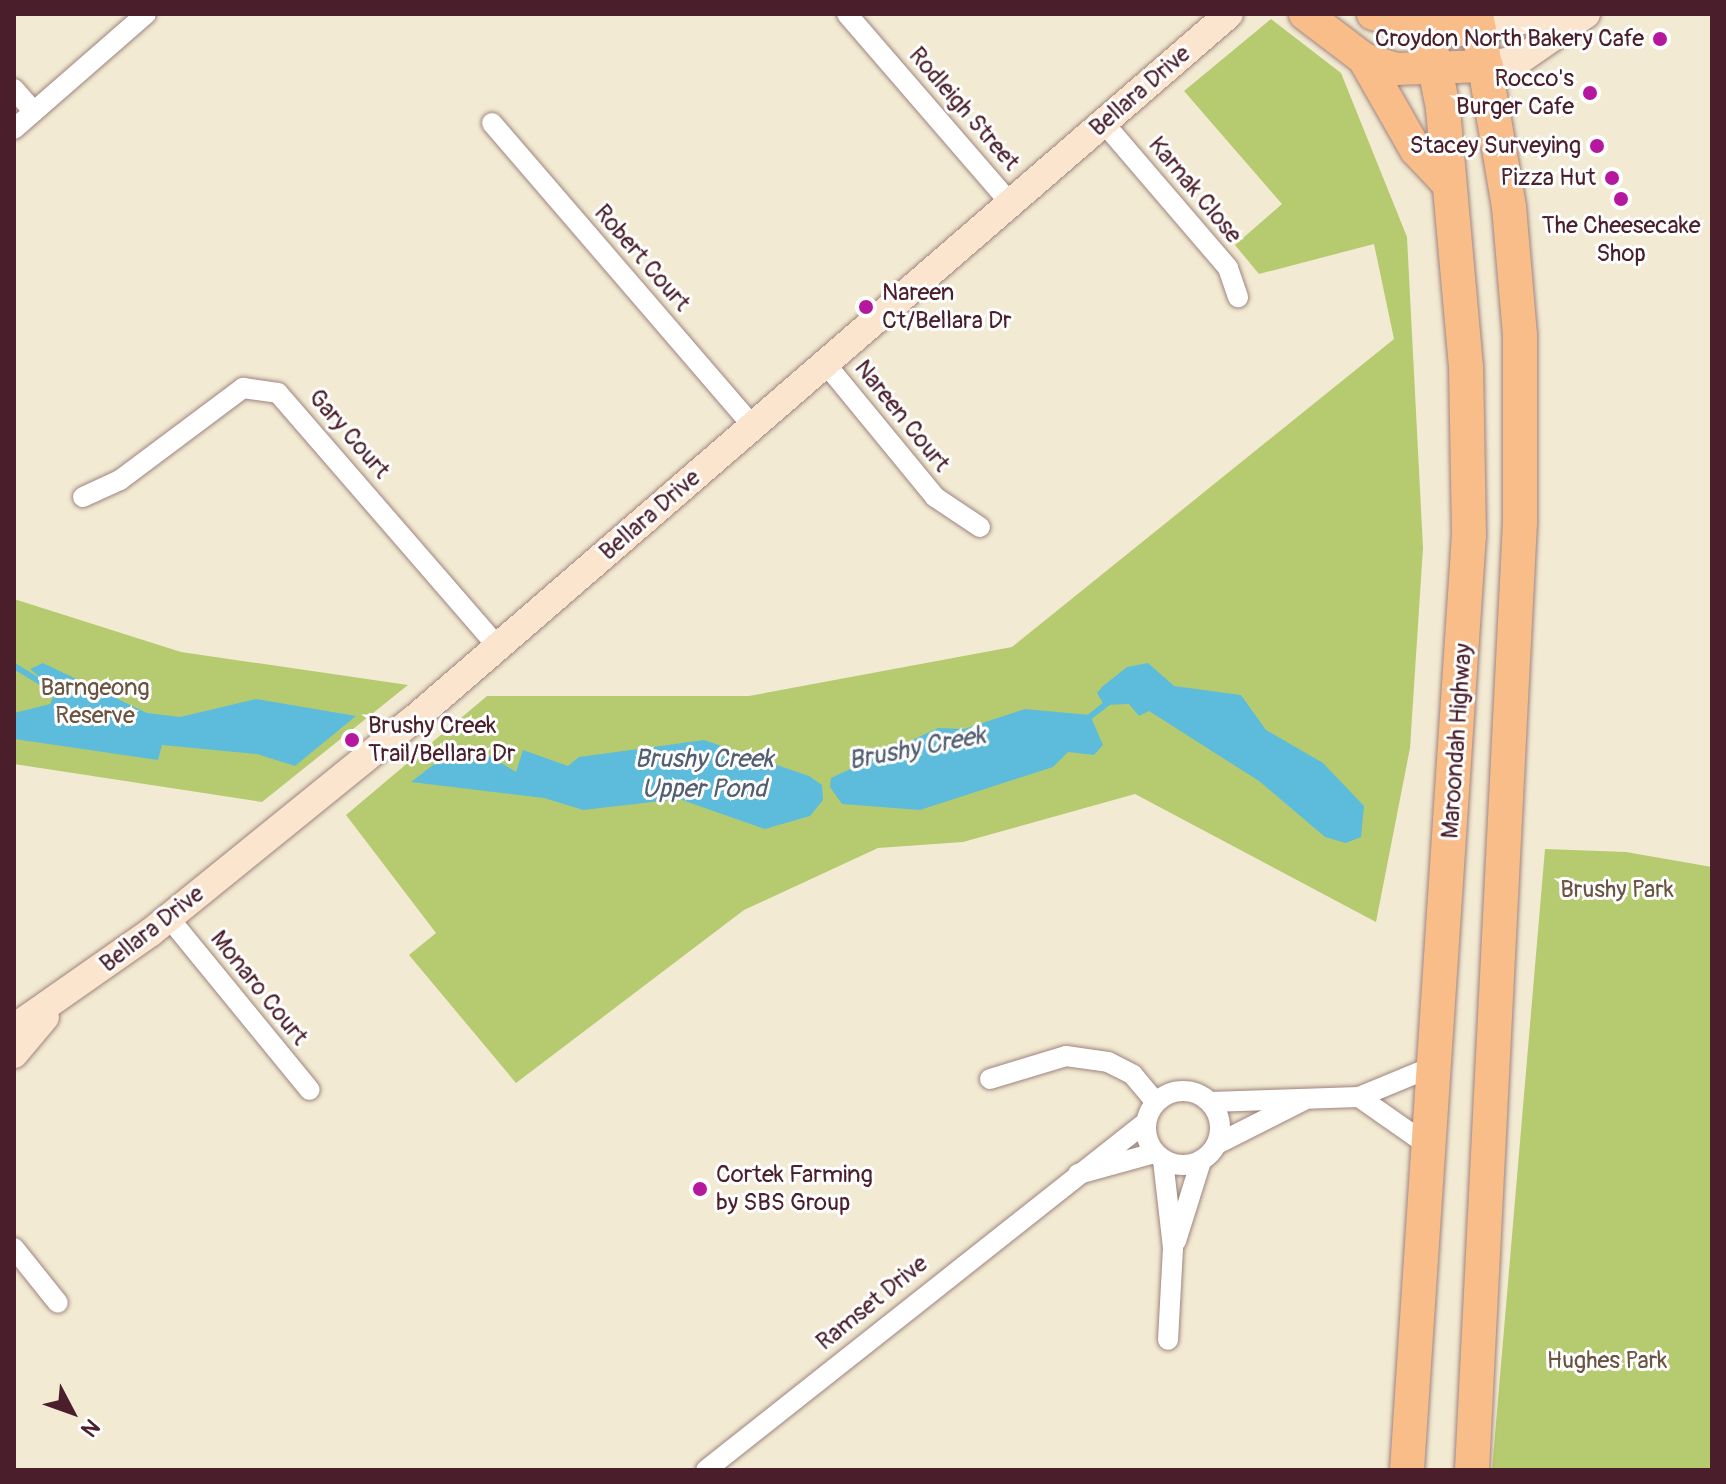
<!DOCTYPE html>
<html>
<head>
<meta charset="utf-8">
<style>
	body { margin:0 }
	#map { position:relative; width:1726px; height:1484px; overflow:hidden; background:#f3ead3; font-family:Pangolin,sans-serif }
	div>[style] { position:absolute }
	.green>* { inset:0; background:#b6cb6f }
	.water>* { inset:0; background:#5dbcdb }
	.stream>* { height:6px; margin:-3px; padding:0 3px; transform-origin:3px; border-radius:3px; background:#5dbcdb }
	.roads { filter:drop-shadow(0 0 2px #9e847f) drop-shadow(0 0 2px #9e847f) }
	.minor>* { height:20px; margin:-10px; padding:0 10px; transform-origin:10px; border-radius:10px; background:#fff }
	.minor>.ring { margin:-10px; padding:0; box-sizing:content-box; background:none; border:20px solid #fff; border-radius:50% }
	.secondary>* { height:28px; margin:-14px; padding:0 14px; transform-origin:14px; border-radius:14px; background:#fce5cf }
	.primary>* { height:32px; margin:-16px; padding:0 16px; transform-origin:16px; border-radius:16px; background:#f8bd88 }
	.trunk>* { height:34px; margin:-17px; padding:0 17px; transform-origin:17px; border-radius:17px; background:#f8bd88 }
	.dots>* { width:22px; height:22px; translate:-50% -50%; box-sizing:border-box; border:4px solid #fff; border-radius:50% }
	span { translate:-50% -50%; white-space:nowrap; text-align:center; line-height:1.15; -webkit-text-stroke:6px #fff; paint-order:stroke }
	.poi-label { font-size:24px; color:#4a1f2b }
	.right { translate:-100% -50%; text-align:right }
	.left { translate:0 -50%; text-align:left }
	.street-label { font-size:24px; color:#4a1f2b }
	.park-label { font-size:24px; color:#6a533f }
	.water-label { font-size:26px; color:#525e71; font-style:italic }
	.frame { position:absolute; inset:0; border:16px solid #4a1f2b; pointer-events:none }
	.north { position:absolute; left:32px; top:1372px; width:80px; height:80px; -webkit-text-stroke:6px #fff; paint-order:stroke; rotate:131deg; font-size:22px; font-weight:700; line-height:32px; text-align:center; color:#4a1f2b }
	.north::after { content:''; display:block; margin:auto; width:28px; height:36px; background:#4a1f2b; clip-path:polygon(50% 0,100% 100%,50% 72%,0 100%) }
</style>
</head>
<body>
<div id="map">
	<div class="green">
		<i style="clip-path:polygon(1271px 19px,1341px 73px,1407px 237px,1423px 548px,1410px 748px,1376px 922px,1135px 794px,963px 842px,878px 848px,744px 910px,516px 1083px,409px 955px,436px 933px,346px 815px,487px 696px,749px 696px,1012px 647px,1394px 339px,1374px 244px,1259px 274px,1235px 245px,1282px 204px,1184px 91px)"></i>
		<i style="clip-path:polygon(14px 599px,181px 652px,408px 685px,262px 802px,14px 764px)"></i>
		<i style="clip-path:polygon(1545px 849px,1626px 852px,1712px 867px,1712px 1470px,1492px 1470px)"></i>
	</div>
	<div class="water">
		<i style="clip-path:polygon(43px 663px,147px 713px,180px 717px,256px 699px,356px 716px,295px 766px,257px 754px,162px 745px,158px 760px,14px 739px,14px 713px,50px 704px,56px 691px,30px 669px)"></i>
		<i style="clip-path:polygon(1148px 663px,1174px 686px,1241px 695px,1266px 730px,1323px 763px,1364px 806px,1361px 837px,1346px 843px,1325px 837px,1259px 781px,1149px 711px,1139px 716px,1129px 704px,1104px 705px,1097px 693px,1103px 686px,1127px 667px)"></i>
		<i style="clip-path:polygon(1025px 709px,1090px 715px,1103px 745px,1094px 755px,1068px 752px,1053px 767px,920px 810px,842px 804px,830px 787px,831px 778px,938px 728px,964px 729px)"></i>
		<i style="clip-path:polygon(704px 740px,809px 776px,822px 785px,823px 800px,810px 816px,765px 829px,679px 799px,583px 810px,544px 798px,411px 782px,454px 749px,490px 756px,516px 772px,523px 750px,568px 766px,579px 757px)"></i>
	</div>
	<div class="stream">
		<i style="left:14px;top:666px;width:56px;rotate:31.1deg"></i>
		<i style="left:1087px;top:719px;width:29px;rotate:-38deg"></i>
	</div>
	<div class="roads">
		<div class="minor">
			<i style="left:847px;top:14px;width:250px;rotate:49.2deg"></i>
			<i style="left:14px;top:89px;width:30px;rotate:49deg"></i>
			<i style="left:1103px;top:122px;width:192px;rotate:49.4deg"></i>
			<i style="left:1228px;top:268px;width:31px;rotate:71deg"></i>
			<i style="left:492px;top:123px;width:400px;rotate:49.3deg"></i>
			<i style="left:14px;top:129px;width:175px;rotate:-41.1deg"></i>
			<i style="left:825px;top:363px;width:173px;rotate:50.6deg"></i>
			<i style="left:935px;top:497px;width:54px;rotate:33.7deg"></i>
			<i style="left:83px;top:497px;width:41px;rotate:-24.7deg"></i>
			<i style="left:120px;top:480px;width:154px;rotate:-36.8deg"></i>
			<i style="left:243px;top:388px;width:35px;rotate:8deg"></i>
			<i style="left:278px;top:393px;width:336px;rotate:49.1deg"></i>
			<i style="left:169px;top:918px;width:222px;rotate:50.7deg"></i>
			<i style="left:990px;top:1079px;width:79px;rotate:-16.8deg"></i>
			<i style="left:1066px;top:1056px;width:42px;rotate:8.1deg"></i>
			<i style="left:1108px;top:1062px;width:28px;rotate:27deg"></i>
			<i style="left:1133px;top:1075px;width:35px;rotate:50deg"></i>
			<i class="ring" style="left:1146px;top:1091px;width:54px;height:54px"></i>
			<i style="left:1359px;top:1097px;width:82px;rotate:35deg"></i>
			<i style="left:1210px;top:1102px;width:149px;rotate:-1.9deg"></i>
			<i style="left:1359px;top:1097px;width:76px;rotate:-22.5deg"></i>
			<i style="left:1217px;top:1144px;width:97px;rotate:-26.8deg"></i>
			<i style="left:1163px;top:1160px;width:89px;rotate:83.5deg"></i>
			<i style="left:1173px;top:1248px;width:92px;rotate:93.1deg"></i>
			<i style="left:1078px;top:1174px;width:80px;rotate:-15.3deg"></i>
			<i style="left:1176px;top:1241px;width:84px;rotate:-72.6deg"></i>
			<i style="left:14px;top:1248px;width:70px;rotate:51.3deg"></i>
			<i style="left:706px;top:1470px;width:561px;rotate:-38.34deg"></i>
		</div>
		<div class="secondary">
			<i style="left:1480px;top:30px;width:70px;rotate:-13.2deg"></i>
			<i style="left:1487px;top:66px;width:35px;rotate:-12deg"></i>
			<i style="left:1521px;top:59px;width:79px;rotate:-34.7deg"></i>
			<i style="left:14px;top:1028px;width:167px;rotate:-35deg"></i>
			<i style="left:151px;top:932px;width:336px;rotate:-39deg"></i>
			<i style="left:412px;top:721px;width:1080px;rotate:-40.87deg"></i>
			<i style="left:14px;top:1054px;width:48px;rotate:-50deg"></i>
		</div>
		<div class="primary">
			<i style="left:1305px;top:14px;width:74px;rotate:37.3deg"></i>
			<i style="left:1364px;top:59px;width:34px;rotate:17deg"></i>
			<i style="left:1396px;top:69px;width:91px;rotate:-1.9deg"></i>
			<i style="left:1373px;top:14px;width:56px;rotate:16.5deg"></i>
			<i style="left:1427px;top:30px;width:53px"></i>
			<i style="left:1364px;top:59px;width:105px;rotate:60.3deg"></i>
			<i style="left:1416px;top:150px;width:45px;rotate:46.8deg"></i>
		</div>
		<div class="trunk">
			<i style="left:1407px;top:1470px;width:937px;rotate:-86.21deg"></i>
			<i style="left:1469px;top:535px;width:168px;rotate:-91deg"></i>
			<i style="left:1466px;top:367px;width:260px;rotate:-95.1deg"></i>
			<i style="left:1443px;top:108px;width:96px;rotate:-101.4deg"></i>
			<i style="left:1472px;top:1470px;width:948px;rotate:-87.1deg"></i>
			<i style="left:1520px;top:523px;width:188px;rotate:-90deg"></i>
			<i style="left:1520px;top:335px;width:128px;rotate:-94.9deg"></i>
			<i style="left:1509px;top:207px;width:196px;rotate:-99.7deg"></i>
		</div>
	</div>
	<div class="dots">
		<i style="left:1660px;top:39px;background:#b5179e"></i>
		<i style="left:1590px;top:93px;background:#b5179e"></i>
		<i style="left:1597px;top:146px;background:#b5179e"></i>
		<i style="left:1612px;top:178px;background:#b5179e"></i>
		<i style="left:1621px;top:199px;background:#b5179e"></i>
		<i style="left:866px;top:307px;background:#b5179e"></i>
		<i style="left:352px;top:740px;background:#b5179e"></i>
		<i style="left:700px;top:1189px;background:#b5179e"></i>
	</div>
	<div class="poi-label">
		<span class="right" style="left:1644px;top:39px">Croydon North Bakery Cafe</span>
		<span class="right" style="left:1574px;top:93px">Rocco's<br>Burger Cafe</span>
		<span class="right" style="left:1581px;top:146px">Stacey Surveying</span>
		<span class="right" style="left:1596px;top:178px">Pizza Hut</span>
		<span style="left:1621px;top:240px">The Cheesecake<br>Shop</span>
		<span class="left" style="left:882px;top:307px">Nareen<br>Ct/Bellara Dr</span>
		<span class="left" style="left:368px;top:740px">Brushy Creek<br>Trail/Bellara Dr</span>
		<span class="left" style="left:716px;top:1189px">Cortek Farming<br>by SBS Group</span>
	</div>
	<div class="street-label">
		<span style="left:1140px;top:91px;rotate:-41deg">Bellara Drive</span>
		<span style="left:964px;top:109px;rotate:49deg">Rodleigh Street</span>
		<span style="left:1195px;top:190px;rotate:50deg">Karnak Close</span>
		<span style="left:642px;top:258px;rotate:49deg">Robert Court</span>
		<span style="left:902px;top:416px;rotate:51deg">Nareen Court</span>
		<span style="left:349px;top:434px;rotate:49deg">Gary Court</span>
		<span style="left:650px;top:515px;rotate:-41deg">Bellara Drive</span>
		<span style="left:1457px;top:741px;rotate:-86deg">Maroondah Highway</span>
		<span style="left:152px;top:929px;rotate:-38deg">Bellara Drive</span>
		<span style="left:259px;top:988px;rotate:51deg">Monaro Court</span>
		<span style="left:872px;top:1303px;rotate:-39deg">Ramset Drive</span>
	</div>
	<div class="park-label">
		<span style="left:95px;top:702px">Barngeong<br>Reserve</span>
		<span style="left:1617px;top:890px">Brushy Park</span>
		<span style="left:1607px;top:1361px">Hughes Park</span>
	</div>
	<div class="water-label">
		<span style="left:917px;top:749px;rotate:-11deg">Brushy Creek</span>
		<span style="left:704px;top:775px">Brushy Creek<br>Upper Pond</span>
	</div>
	<div class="frame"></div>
	<div class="north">N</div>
</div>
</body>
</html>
